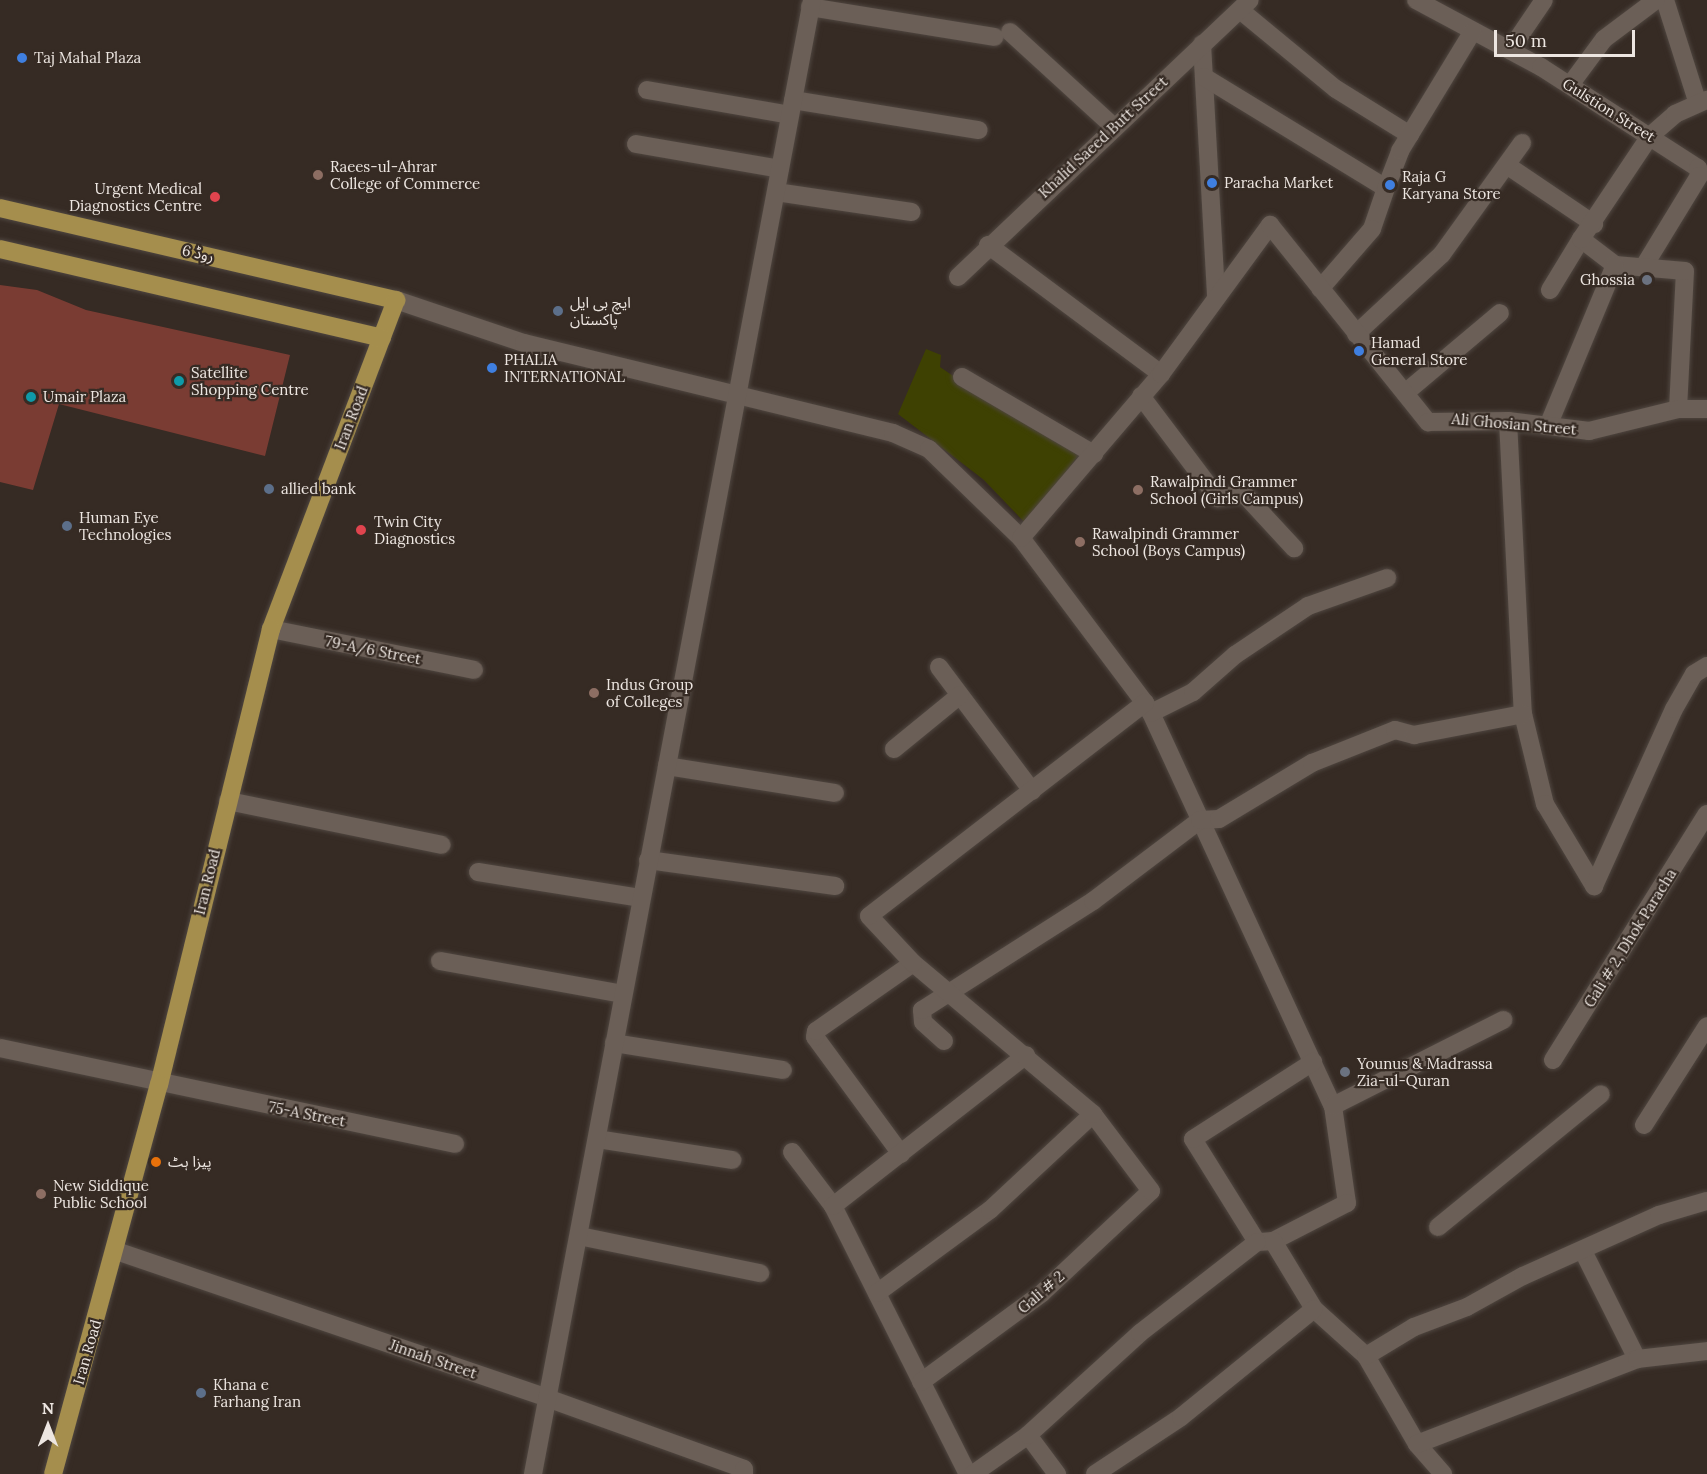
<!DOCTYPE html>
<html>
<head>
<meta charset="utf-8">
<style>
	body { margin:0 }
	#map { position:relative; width:1707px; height:1474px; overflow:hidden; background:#362b24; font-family:Lora,"Noto Sans Arabic",serif }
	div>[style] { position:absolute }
	.green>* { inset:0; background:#3e4102 }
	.building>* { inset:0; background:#7a3c33 }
	.roads { filter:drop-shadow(0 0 2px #4f4640) drop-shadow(0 0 2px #4f4640) }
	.minor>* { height:18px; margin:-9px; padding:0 9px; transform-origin:9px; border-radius:9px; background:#6b5f57 }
	.major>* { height:18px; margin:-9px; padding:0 9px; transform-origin:9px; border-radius:9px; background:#a58e4d }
	.dots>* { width:16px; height:16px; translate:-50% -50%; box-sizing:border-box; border:3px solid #362b24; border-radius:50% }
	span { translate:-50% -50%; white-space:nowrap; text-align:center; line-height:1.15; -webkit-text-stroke:4.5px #362b24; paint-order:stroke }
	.poi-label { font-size:15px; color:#ede6e1 }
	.left { translate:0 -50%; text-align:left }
	.right { translate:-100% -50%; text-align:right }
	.street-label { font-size:15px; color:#ede6e1 }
	.north { position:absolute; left:18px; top:1396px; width:60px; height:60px; -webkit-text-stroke:4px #362b24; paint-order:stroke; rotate:0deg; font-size:16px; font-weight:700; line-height:24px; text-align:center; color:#ede6e1 }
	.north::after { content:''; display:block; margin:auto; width:21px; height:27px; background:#ede6e1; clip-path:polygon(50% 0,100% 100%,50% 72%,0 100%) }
	.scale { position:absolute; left:1494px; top:30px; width:141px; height:27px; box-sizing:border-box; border:3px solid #ede6e1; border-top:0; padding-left:8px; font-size:18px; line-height:21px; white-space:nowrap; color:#ede6e1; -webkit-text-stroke:4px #362b24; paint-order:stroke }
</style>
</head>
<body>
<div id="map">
	<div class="green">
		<i style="clip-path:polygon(926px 349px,941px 355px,940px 367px,968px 386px,1081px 452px,1026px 524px,984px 480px,898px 414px)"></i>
	</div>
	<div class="building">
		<i style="clip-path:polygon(0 285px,37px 290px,86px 310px,290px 355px,265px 456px,59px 404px,33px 490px,0 482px)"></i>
	</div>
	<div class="roads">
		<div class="minor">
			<i style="left:1416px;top:0;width:142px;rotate:28.2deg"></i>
			<i style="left:1541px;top:67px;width:187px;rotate:32.8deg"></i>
			<i style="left:1698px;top:168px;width:8px;rotate:83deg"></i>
			<i style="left:1699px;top:176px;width:105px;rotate:121.4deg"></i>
			<i style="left:1665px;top:0;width:106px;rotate:72.4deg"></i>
			<i style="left:810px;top:7px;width:187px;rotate:9.2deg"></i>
			<i style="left:1240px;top:10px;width:124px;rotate:39.5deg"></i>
			<i style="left:1336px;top:89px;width:87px;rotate:31.9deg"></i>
			<i style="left:1010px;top:32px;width:139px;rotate:42.4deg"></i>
			<i style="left:1202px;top:44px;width:252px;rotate:86.8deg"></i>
			<i style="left:1510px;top:50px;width:60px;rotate:-55.8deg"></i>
			<i style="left:1204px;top:77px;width:213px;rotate:31.4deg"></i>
			<i style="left:1386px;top:188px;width:43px;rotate:108.9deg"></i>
			<i style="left:1372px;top:229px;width:79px;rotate:130.9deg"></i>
			<i style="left:1570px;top:85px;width:57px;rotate:-53.5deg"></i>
			<i style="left:1604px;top:39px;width:65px;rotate:-36.9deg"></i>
			<i style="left:647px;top:90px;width:145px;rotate:9.9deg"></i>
			<i style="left:793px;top:100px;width:188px;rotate:9.2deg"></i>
			<i style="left:636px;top:144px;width:146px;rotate:9.8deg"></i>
			<i style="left:1508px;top:166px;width:104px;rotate:34deg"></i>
			<i style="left:1386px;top:188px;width:40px;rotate:-69deg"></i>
			<i style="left:1400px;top:151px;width:140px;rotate:-58.7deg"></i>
			<i style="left:776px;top:192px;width:137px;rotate:8.4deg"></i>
			<i style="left:988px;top:245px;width:216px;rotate:36.7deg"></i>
			<i style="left:958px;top:277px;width:402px;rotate:-43.5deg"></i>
			<i style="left:1550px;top:290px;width:60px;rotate:-58.7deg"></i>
			<i style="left:396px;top:300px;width:135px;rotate:18.6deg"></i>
			<i style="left:524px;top:343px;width:380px;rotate:13.7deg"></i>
			<i style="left:893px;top:433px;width:39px;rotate:24deg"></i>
			<i style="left:929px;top:449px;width:128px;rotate:44.1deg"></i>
			<i style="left:1021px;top:538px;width:206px;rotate:53.1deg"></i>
			<i style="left:1145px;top:703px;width:12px;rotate:59deg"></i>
			<i style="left:1151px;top:713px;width:433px;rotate:65.2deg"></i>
			<i style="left:1333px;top:1106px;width:98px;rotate:81.8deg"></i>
			<i style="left:1347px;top:1203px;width:83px;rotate:152.8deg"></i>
			<i style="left:1273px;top:1241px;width:16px;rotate:176deg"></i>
			<i style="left:1257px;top:1242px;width:121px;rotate:-121.9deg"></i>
			<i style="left:1193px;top:1139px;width:143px;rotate:-32.7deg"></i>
			<i style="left:1356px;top:334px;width:117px;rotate:-42.9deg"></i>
			<i style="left:1442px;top:254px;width:137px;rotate:-54.2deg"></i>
			<i style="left:962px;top:377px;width:153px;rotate:30.3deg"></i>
			<i style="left:1405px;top:393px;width:124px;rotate:-40.1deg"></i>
			<i style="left:1141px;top:396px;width:128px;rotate:53deg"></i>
			<i style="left:1218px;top:498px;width:26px;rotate:-9deg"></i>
			<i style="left:1244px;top:494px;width:74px;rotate:47.2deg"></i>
			<i style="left:1678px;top:409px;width:138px;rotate:-87.1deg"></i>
			<i style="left:1685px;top:271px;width:70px;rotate:-175.1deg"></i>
			<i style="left:1615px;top:265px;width:43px;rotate:-142.6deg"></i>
			<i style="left:1581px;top:239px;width:124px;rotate:-56.2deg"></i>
			<i style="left:1650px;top:136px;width:33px;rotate:-41deg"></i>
			<i style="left:1675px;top:114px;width:35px;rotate:-24deg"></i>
			<i style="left:1508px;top:421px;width:293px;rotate:87.1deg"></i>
			<i style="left:1523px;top:714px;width:93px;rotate:76.3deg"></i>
			<i style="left:1545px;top:804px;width:96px;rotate:59.1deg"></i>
			<i style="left:1548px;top:426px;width:174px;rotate:-67.4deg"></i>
			<i style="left:1021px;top:538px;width:216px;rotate:-49.5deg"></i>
			<i style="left:1161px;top:374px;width:185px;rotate:-53.8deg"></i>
			<i style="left:1270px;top:225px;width:253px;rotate:51.3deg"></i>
			<i style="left:1428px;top:422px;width:80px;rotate:-0.7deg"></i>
			<i style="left:1508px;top:421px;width:82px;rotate:7deg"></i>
			<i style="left:1589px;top:431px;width:92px;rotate:-13.9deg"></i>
			<i style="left:1678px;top:409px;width:29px"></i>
			<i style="left:271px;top:629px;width:207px;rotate:11.4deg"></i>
			<i style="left:939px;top:667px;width:155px;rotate:53.1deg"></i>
			<i style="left:1151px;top:713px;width:47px;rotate:-26.6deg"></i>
			<i style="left:1193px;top:692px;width:56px;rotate:-41.4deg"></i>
			<i style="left:1235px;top:655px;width:88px;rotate:-33.9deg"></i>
			<i style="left:1308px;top:606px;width:84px;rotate:-19.5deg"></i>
			<i style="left:894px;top:749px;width:85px;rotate:-39.3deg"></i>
			<i style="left:667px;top:766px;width:170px;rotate:9.1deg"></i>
			<i style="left:228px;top:801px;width:218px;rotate:11.6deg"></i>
			<i style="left:648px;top:860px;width:189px;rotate:7.9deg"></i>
			<i style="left:478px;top:872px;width:164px;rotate:9.1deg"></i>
			<i style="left:1594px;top:886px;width:194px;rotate:-65.7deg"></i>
			<i style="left:1674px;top:709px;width:40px;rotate:-60.3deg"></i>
			<i style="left:1694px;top:674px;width:15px;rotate:-32deg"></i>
			<i style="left:440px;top:961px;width:186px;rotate:10.2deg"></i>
			<i style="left:944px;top:1041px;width:28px;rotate:-138deg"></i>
			<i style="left:923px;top:1022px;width:12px;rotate:-95deg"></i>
			<i style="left:922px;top:1010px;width:203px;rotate:-32.5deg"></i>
			<i style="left:1093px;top:901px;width:134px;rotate:-37.1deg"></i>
			<i style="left:1200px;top:820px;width:19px;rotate:-3deg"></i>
			<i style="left:1219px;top:819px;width:109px;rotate:-31.1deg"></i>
			<i style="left:1312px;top:763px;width:89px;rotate:-21.7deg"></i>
			<i style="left:1395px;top:730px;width:20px;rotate:15deg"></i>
			<i style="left:1414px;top:735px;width:111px;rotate:-10.9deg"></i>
			<i style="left:614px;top:1043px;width:171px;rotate:9.1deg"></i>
			<i style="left:0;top:1048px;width:465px;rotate:11.9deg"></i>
			<i style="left:1553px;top:1060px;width:290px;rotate:-58deg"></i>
			<i style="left:1333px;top:1106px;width:191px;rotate:-26.8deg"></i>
			<i style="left:1644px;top:1125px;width:117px;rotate:-57.5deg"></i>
			<i style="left:597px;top:1139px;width:137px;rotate:8.8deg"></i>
			<i style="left:792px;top:1152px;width:68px;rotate:52.8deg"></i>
			<i style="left:833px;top:1206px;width:300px;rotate:63.3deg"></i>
			<i style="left:901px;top:1154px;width:145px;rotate:-126.3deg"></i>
			<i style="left:815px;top:1037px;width:6px;rotate:-81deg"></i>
			<i style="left:816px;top:1031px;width:118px;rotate:-35deg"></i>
			<i style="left:833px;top:1206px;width:245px;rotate:-38deg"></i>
			<i style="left:1438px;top:1227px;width:210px;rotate:-39.2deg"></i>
			<i style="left:579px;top:1236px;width:185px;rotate:11.6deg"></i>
			<i style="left:1273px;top:1241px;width:79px;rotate:58.9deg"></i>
			<i style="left:1314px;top:1309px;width:70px;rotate:42.1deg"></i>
			<i style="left:1366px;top:1356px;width:102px;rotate:59.9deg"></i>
			<i style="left:1417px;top:1444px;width:40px;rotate:49deg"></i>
			<i style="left:116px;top:1251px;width:455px;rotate:18.8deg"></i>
			<i style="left:547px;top:1398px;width:209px;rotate:19.8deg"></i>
			<i style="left:744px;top:1469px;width:5px;rotate:90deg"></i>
			<i style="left:1583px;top:1251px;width:121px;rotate:63.4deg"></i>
			<i style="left:877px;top:1293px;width:140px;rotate:-36.3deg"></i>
			<i style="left:990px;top:1210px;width:141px;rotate:-43deg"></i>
			<i style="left:1366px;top:1356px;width:56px;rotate:-31.1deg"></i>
			<i style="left:1414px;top:1327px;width:57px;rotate:-20.7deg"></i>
			<i style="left:1467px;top:1307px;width:64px;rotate:-29deg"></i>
			<i style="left:1523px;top:1276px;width:149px;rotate:-24.2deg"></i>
			<i style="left:1659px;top:1215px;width:50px;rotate:-16.3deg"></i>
			<i style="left:921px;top:1382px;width:150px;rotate:-36.3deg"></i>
			<i style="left:1042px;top:1293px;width:149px;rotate:-43.1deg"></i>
			<i style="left:1151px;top:1191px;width:96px;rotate:-127deg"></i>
			<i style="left:1093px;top:1114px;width:235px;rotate:-140deg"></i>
			<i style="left:913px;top:963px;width:64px;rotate:-133.1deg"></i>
			<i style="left:869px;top:916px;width:349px;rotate:-37.7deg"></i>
			<i style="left:1028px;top:1435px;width:49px;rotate:53.4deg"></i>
			<i style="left:1417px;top:1444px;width:236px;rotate:-21.1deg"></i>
			<i style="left:1637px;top:1359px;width:70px;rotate:-6.5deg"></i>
			<i style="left:533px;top:1474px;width:1500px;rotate:-79.28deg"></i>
			<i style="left:973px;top:1474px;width:67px;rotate:-35.3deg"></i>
			<i style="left:1028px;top:1435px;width:151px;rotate:-42.3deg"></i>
			<i style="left:1140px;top:1333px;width:148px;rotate:-37.9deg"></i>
			<i style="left:1095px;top:1474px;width:103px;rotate:-33.5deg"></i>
			<i style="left:1181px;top:1417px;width:171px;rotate:-39.1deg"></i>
		</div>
		<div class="major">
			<i style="left:0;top:208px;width:407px;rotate:13.1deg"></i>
			<i style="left:396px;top:300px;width:352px;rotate:110.8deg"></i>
			<i style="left:271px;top:629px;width:469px;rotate:103.8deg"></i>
			<i style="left:159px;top:1084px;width:404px;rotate:105.2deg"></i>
			<i style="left:0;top:249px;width:392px;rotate:13.1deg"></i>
		</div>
	</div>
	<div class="dots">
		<i style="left:22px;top:58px;background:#3f7fe0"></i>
		<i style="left:318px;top:175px;background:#8d6e63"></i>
		<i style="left:1212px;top:183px;background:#3f7fe0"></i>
		<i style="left:1390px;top:185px;background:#3f7fe0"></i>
		<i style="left:215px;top:197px;background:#e0444e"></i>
		<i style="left:1647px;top:280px;background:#6b7280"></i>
		<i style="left:558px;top:311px;background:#5c6f8a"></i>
		<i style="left:1359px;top:351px;background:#3f7fe0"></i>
		<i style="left:492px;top:368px;background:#3f7fe0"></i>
		<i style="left:179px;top:381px;background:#0f9aa8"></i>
		<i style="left:31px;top:397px;background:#0f9aa8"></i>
		<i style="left:269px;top:489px;background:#5c6f8a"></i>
		<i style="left:1138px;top:490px;background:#8d6e63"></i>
		<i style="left:67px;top:526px;background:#5c6f8a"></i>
		<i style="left:361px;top:530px;background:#e0444e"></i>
		<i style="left:1080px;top:542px;background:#8d6e63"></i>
		<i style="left:594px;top:693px;background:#8d6e63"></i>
		<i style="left:1345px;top:1072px;background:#6b7280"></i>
		<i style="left:156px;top:1162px;background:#e8710a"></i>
		<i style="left:41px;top:1194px;background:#8d6e63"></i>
		<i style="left:201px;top:1393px;background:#5c6f8a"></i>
	</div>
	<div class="poi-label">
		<span class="left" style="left:34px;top:58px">Taj Mahal Plaza</span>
		<span class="left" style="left:330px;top:175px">Raees-ul-Ahrar<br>College of Commerce</span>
		<span class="left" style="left:1402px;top:185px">Raja G<br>Karyana Store</span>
		<span class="left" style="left:1224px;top:183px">Paracha Market</span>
		<span class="right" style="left:202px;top:197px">Urgent Medical<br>Diagnostics Centre</span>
		<span class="right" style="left:1635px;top:280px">Ghossia</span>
		<span class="left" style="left:570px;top:311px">ایچ بی ایل<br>پاکستان</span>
		<span class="left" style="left:1371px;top:351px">Hamad<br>General Store</span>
		<span class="left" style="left:504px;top:368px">PHALIA<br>INTERNATIONAL</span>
		<span class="left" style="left:191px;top:381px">Satellite<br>Shopping Centre</span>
		<span class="left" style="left:43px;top:397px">Umair Plaza</span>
		<span class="left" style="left:1150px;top:490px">Rawalpindi Grammer<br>School (Girls Campus)</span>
		<span class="left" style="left:281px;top:489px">allied bank</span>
		<span class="left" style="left:79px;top:526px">Human Eye<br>Technologies</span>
		<span class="left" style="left:374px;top:530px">Twin City<br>Diagnostics</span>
		<span class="left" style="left:1092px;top:542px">Rawalpindi Grammer<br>School (Boys Campus)</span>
		<span class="left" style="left:606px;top:693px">Indus Group<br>of Colleges</span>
		<span class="left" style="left:1357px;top:1072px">Younus &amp; Madrassa<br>Zia-ul-Quran</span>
		<span class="left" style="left:168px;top:1162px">پیزا ہٹ</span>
		<span class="left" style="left:53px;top:1194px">New Siddique<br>Public School</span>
		<span class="left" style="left:213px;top:1393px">Khana e<br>Farhang Iran</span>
	</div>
	<div class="street-label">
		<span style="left:1609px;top:110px;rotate:32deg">Gulstion Street</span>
		<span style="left:1103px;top:137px;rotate:-43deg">Khalid Saeed Butt Street</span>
		<span style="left:198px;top:253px;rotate:12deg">روڈ 6</span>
		<span style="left:351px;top:418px;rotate:-69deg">Iran Road</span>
		<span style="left:1514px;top:424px;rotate:5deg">Ali Ghosian Street</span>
		<span style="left:373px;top:650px;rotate:11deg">79-A/6 Street</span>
		<span style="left:207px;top:882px;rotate:-76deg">Iran Road</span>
		<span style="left:1630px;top:938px;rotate:-58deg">Gali # 2, Dhok Paracha</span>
		<span style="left:307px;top:1114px;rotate:11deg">75-A Street</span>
		<span style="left:1041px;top:1292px;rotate:-41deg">Gali # 2</span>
		<span style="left:87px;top:1352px;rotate:-74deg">Iran Road</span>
		<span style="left:433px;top:1359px;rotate:19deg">Jinnah Street</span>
	</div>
	<div class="north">N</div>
	<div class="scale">50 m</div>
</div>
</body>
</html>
